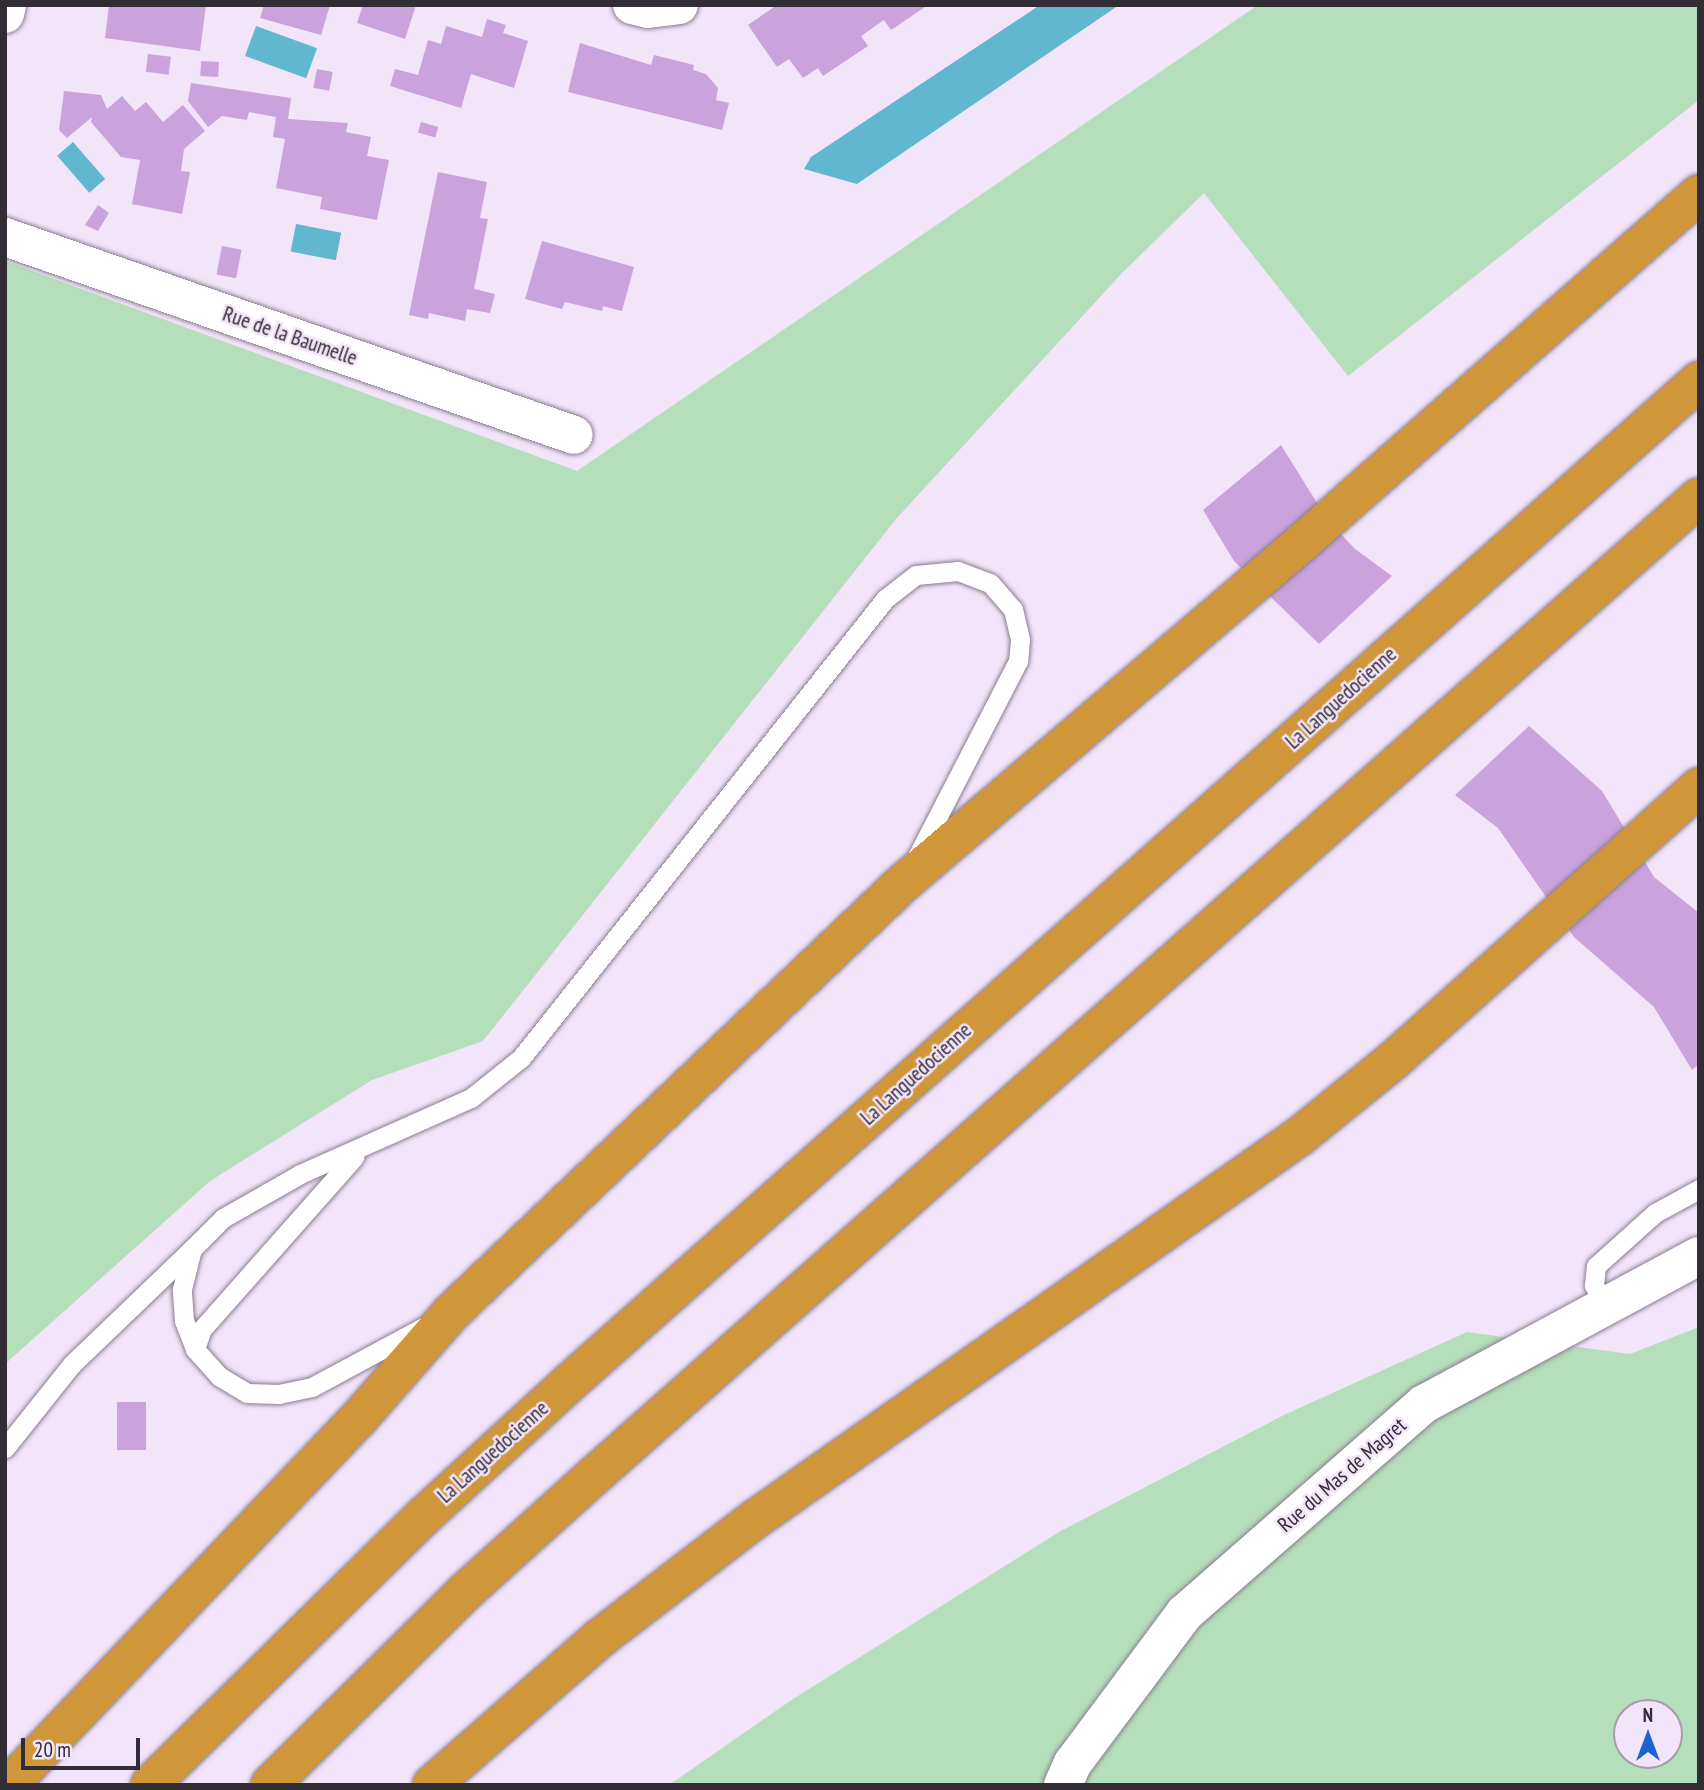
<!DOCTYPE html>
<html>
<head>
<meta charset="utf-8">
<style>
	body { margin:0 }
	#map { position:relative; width:1704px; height:1790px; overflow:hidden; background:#f2e4f9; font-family:"PT Sans Narrow",sans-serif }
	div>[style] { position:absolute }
	.green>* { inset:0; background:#b5deba }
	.water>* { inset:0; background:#61b7d0; transform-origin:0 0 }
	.building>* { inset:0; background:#caa2dc; transform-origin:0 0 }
	.roads { filter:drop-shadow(0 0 2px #8a7d90) drop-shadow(0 0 2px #8a7d90) }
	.service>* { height:19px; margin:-9.5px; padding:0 9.5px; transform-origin:9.5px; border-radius:9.5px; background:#fff }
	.minor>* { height:38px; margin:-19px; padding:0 19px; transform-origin:19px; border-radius:19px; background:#fff }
	.motorway>* { height:38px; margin:-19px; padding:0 19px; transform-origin:19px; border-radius:19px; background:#d0973a }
	span { translate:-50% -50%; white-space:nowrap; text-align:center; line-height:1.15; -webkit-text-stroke:5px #f2e4f9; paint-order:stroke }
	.street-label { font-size:21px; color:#322d35 }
	.frame { position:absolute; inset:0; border:7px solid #322d35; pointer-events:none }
	.north { position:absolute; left:1613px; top:1699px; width:70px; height:70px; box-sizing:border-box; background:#f2e4f9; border:2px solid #a59bab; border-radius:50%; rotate:0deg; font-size:19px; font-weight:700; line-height:28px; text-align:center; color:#322d35 }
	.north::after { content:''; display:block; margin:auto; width:24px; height:32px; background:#1c64cf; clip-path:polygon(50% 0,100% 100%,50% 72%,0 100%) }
	.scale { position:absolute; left:21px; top:1738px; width:119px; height:32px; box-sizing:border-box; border:4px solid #322d35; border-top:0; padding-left:9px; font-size:21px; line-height:24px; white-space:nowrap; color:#322d35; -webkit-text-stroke:5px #f2e4f9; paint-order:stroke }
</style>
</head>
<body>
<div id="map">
	<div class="green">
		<i style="clip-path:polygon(1258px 5px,1699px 5px,1699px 100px,1348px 376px,1204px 193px,1122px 273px,896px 519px,483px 1041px,372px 1080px,210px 1181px,5px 1364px,5px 261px,577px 471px)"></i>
		<i style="clip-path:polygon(evenodd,1699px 1327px,1699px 1785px,669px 1785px,790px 1701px,1059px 1532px,1284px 1415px,1467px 1332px,1630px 1354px,1699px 1327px,1627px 1713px,1669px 1713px,1669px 1755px,1627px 1755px,1627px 1713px)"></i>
	</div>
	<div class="water">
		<i style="clip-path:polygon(1040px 5px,1119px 5px,857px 184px,804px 169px,811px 157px)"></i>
		<i style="left:256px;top:26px;width:65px;height:32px;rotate:20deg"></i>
		<i style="left:73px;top:142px;width:49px;height:21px;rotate:49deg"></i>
		<i style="left:296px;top:224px;width:46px;height:28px;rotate:11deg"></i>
	</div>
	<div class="building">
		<i style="clip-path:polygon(109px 5px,206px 5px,200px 51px,105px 38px)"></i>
		<i style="clip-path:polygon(264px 5px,330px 5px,321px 35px,260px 18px)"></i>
		<i style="clip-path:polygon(363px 5px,416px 5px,405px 39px,357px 23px)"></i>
		<i style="clip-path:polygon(777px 5px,923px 5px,925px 7px,891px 30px,884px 20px,861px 36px,868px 46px,823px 76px,818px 68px,803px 78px,789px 59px,777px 67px,748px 25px)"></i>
		<i style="clip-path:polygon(487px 19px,506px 25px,503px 33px,528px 41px,514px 88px,471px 74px,461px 108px,390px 86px,395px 69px,418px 75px,428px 40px,441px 44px,446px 26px,482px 37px)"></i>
		<i style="clip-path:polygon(580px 43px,651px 65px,654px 55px,694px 65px,693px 70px,706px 74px,718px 88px,716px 100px,729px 103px,722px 130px,568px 92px)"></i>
		<i style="left:148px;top:54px;width:23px;height:18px;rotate:7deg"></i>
		<i style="left:201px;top:61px;width:18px;height:15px;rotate:3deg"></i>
		<i style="left:317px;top:69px;width:16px;height:19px;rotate:11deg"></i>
		<i style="clip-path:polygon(191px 83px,291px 98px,288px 119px,348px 123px,346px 132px,371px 137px,367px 156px,389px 160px,377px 220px,320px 209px,322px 197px,276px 188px,285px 139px,273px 137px,276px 117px,249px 112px,247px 120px,222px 116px,208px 127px,188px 101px)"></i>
		<i style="clip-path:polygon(64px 91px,101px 95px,107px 109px,122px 96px,135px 111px,146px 102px,163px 122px,183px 105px,205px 131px,184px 149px,181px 171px,190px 172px,182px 214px,132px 204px,140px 160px,121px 157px,91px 122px,92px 117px,67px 138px,59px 130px)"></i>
		<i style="left:421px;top:122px;width:18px;height:11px;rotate:16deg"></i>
		<i style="clip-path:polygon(438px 172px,487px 182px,480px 218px,488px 219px,474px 289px,495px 294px,490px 313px,467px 309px,465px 321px,429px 313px,428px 319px,409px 315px)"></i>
		<i style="clip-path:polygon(98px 205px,109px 213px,98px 231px,85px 225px)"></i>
		<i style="clip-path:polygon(542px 241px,634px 267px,622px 311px,603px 306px,602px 311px,565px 302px,562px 309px,525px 299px)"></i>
		<i style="left:222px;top:246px;width:20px;height:29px;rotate:11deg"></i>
		<i style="clip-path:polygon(1281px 445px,1327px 519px,1355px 549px,1392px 576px,1319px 644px,1234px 561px,1203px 510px)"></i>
		<i style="clip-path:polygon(1529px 726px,1602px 791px,1654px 877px,1699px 913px,1699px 1064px,1692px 1070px,1654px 1007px,1574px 937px,1498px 828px,1455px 795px)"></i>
		<i style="left:117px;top:1402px;width:29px;height:48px"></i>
	</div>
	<div class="roads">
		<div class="service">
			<i style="left:1605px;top:1306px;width:24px;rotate:-118deg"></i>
			<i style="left:1594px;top:1285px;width:19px;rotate:-84deg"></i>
			<i style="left:1596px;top:1266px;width:79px;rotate:-41.9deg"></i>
			<i style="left:1655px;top:1213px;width:50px;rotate:-28.6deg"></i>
			<i style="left:427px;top:1325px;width:131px;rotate:151.7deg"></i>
			<i style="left:312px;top:1387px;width:34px;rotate:168deg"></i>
			<i style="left:279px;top:1394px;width:32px;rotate:-178deg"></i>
			<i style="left:247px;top:1393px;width:33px;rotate:-149deg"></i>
			<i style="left:219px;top:1376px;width:36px;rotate:-132deg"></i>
			<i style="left:195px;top:1349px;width:30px;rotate:-111deg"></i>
			<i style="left:184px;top:1321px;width:32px;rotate:-94deg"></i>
			<i style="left:182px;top:1289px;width:41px;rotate:-76deg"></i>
			<i style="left:192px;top:1249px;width:44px;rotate:-45deg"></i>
			<i style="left:223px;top:1218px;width:89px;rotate:-29.7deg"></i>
			<i style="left:300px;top:1174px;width:187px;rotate:-24deg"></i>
			<i style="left:471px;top:1098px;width:64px;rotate:-38.7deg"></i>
			<i style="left:521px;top:1058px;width:586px;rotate:-51.58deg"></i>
			<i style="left:885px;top:599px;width:39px;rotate:-38deg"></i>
			<i style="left:916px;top:575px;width:42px;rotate:-5.4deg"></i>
			<i style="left:958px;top:571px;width:34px;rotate:21deg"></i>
			<i style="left:990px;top:583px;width:35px;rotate:49deg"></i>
			<i style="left:1013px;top:609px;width:32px;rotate:77deg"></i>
			<i style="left:1020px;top:640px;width:21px;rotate:95deg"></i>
			<i style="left:1018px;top:661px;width:223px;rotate:117.3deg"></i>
			<i style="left:195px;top:1349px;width:21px;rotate:-71deg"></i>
			<i style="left:202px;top:1329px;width:230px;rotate:-48.5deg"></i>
			<i style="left:5px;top:1448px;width:107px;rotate:-51.4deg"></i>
			<i style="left:72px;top:1364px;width:166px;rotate:-43.8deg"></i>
		</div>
		<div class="minor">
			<i style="left:632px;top:5px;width:16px;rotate:14deg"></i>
			<i style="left:648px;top:9px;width:31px;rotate:-7deg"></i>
			<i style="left:5px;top:14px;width:9px;rotate:-77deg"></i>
			<i style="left:5px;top:237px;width:602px;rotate:19.19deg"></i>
			<i style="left:1063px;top:1785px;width:24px;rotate:-66deg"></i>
			<i style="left:1073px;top:1763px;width:187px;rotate:-53.3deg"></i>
			<i style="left:1185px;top:1613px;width:317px;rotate:-41.2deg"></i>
			<i style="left:1424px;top:1404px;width:312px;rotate:-28.3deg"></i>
		</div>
		<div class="motorway">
			<i style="left:9px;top:1785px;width:509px;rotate:-46.35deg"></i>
			<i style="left:360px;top:1417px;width:140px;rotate:-48.8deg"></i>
			<i style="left:452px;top:1312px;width:621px;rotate:-43.56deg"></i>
			<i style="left:902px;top:884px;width:519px;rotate:-40.47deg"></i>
			<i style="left:1297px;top:547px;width:535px;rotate:-41.29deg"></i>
			<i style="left:150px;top:1785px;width:385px;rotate:-44.5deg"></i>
			<i style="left:425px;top:1515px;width:194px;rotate:-42.5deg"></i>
			<i style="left:568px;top:1384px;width:1512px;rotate:-41.57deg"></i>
			<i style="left:270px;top:1785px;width:274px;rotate:-44.7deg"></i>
			<i style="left:465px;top:1592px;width:176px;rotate:-42deg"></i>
			<i style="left:596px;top:1474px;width:1473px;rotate:-41.53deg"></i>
			<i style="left:432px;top:1785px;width:223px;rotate:-41.2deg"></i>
			<i style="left:600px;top:1638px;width:194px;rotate:-37.5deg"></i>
			<i style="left:754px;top:1520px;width:668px;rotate:-35.12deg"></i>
			<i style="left:1300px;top:1136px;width:122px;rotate:-39deg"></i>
			<i style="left:1395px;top:1059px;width:408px;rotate:-41.8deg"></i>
		</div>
	</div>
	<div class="street-label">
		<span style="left:290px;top:336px;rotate:19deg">Rue de la Baumelle</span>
		<span style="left:1341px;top:698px;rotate:-42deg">La Languedocienne</span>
		<span style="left:916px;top:1074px;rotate:-42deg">La Languedocienne</span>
		<span style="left:493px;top:1452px;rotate:-42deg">La Languedocienne</span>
		<span style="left:1342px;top:1475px;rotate:-41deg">Rue du Mas de Magret</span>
	</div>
	<div class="frame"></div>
	<div class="north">N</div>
	<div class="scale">20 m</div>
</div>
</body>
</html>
